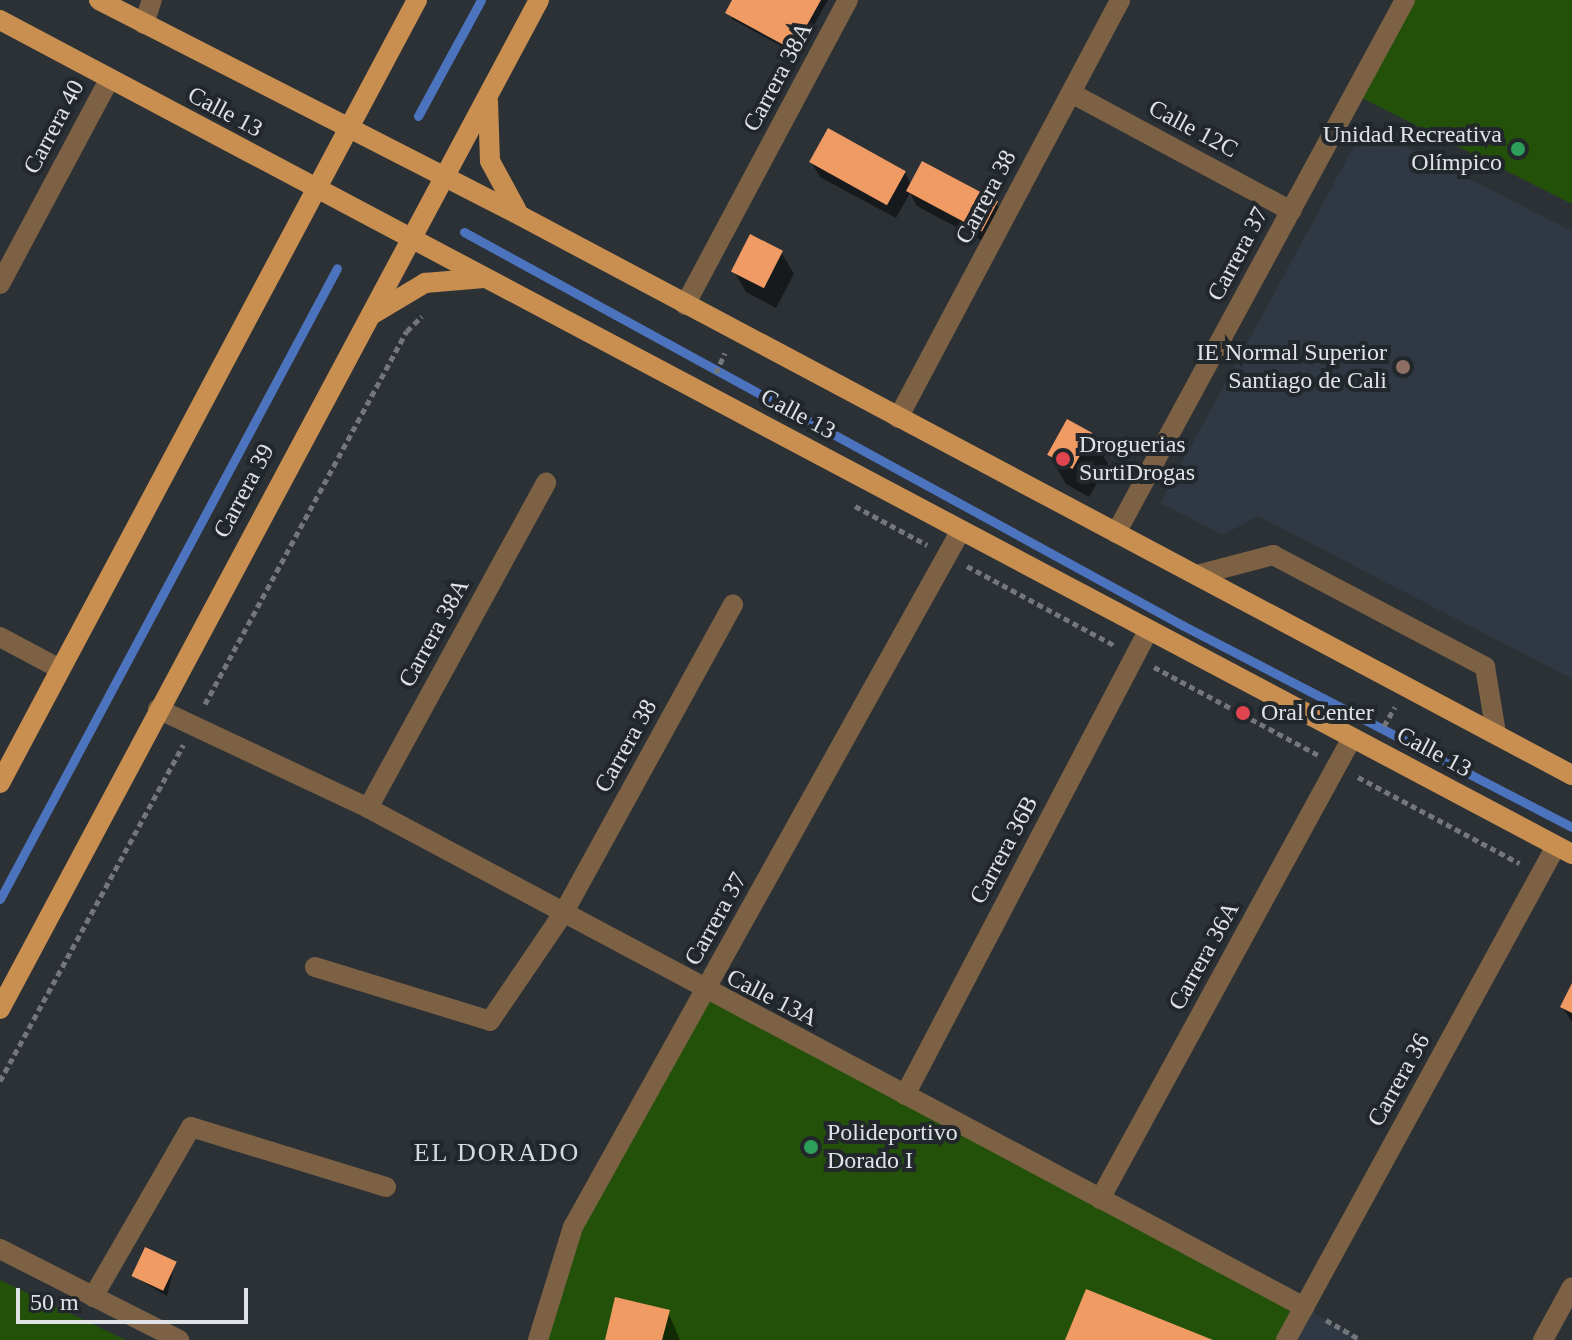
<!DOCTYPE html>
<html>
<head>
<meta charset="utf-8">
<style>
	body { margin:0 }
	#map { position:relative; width:1572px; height:1340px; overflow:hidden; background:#2c3136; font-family:Georgia,serif }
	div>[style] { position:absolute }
	.built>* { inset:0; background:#303843 }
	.green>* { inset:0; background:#235109 }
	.shadow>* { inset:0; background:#0007 }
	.stream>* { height:9px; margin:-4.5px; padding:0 4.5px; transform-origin:4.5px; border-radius:4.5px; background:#4c73be }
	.building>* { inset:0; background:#f09a64; transform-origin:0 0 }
	.path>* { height:5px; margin-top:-2.5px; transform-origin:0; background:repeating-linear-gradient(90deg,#73777c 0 6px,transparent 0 10px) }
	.minor>* { height:20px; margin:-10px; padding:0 10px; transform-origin:10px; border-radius:10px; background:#7d6144 }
	.major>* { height:20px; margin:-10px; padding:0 10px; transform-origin:10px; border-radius:10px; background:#c98f51 }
	.dots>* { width:22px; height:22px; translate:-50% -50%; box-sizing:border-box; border:4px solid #22272c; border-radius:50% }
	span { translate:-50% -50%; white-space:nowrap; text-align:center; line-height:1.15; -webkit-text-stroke:8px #22272c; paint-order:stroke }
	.street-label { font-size:24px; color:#dfe2e6 }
	.poi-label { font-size:24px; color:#dfe2e6 }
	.right { translate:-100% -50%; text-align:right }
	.left { translate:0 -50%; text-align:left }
	.neighbourhood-label { font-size:26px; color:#d6dbe3; letter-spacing:2px }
	.scale { position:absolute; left:16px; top:1288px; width:232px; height:36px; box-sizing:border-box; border:4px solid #dfe2e6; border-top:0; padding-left:10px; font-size:24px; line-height:28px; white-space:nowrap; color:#dfe2e6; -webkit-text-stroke:6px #22272c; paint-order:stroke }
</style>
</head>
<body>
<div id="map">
	<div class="built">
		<i style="clip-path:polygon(1365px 126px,1572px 231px,1572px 679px,1258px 516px,1223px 535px,1160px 503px)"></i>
		<i style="clip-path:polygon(1304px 1307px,1361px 1340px,1286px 1340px)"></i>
	</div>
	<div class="green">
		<i style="clip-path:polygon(1405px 0,1572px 0,1572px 204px,1356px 95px)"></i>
		<i style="clip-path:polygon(705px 993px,1304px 1307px,1286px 1340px,538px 1340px,553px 1277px)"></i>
		<i style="clip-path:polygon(0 1280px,126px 1340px,0 1340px)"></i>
	</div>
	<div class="shadow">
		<i style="clip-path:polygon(735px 0,828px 0,797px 55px,732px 19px)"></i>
		<i style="clip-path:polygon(811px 162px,905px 173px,912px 186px,996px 203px,1005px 218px,990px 245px,917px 206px,910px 193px,896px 218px,820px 177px)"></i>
		<i style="clip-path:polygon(781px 252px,794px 274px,776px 308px,746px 292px,733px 270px)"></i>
		<i style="clip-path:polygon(1091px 435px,1108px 464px,1089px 497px,1066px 484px,1049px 455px)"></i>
		<i style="clip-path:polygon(1572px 987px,1572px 1022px,1562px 1007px)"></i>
		<i style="clip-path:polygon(175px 1263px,167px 1296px,133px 1276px)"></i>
		<i style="clip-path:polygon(668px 1312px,680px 1340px,607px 1340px)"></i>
	</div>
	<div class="stream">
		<i style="left:418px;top:116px;width:132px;rotate:-61.5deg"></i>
		<i style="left:464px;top:232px;width:819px;rotate:28.69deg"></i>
		<i style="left:1182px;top:625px;width:439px;rotate:27.4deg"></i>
		<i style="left:0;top:899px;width:715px;rotate:-61.89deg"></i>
	</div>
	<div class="building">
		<i style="clip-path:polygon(732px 0,821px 0,793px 50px,725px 13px)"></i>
		<i style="left:828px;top:128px;width:89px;height:39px;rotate:29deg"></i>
		<i style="left:922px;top:161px;width:86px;height:34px;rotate:28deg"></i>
		<i style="left:750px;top:234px;width:37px;height:42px;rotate:27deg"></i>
		<i style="left:1067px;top:419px;width:29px;height:41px;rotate:29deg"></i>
		<i style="clip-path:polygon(1572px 983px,1572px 1013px,1560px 1007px)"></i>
		<i style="left:145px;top:1247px;width:35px;height:32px;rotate:25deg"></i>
		<i style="clip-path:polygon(1086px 1289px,1213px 1340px,1065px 1340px)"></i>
		<i style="clip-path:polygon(615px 1297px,670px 1310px,662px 1340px,605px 1340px)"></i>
	</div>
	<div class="path">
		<i style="left:716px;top:373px;width:22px;rotate:-66deg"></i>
		<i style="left:855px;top:506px;width:82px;rotate:28.4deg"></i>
		<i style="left:967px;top:566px;width:167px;rotate:28.3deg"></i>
		<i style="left:1154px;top:667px;width:186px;rotate:28.2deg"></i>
		<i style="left:205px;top:704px;width:424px;rotate:-61.6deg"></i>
		<i style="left:407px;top:331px;width:21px;rotate:-45deg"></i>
		<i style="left:1384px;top:726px;width:22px;rotate:-60deg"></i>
		<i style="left:1358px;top:777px;width:183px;rotate:28.1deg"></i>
		<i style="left:0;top:1081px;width:383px;rotate:-61.4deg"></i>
		<i style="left:1326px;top:1320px;width:40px;rotate:29.7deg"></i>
	</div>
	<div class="minor">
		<i style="left:144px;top:24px;width:25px;rotate:-72deg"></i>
		<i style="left:1071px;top:93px;width:250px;rotate:28.2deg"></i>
		<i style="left:0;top:284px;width:231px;rotate:-61.9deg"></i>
		<i style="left:685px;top:305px;width:346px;rotate:-61.9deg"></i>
		<i style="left:898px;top:418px;width:473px;rotate:-62deg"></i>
		<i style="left:1116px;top:533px;width:606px;rotate:-61.53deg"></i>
		<i style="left:1197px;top:575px;width:79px;rotate:-14.7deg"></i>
		<i style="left:1273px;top:555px;width:240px;rotate:27.8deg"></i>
		<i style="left:1485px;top:667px;width:67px;rotate:80.5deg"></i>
		<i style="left:0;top:637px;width:68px;rotate:28.1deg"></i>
		<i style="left:158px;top:709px;width:232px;rotate:25.2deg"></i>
		<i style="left:368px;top:808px;width:1061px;rotate:28.06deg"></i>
		<i style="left:368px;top:808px;width:371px;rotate:-61.3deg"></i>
		<i style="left:315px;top:967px;width:183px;rotate:17.1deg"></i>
		<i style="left:490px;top:1021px;width:132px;rotate:-55.8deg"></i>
		<i style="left:564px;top:912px;width:351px;rotate:-61.2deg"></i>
		<i style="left:905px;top:1095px;width:524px;rotate:-62.36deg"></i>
		<i style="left:1100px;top:1199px;width:525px;rotate:-61.34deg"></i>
		<i style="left:0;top:1249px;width:201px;rotate:26.9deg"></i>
		<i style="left:93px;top:1297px;width:196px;rotate:-60deg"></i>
		<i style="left:191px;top:1127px;width:204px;rotate:17.1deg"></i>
		<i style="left:538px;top:1340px;width:118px;rotate:-72.8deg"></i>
		<i style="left:573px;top:1227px;width:795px;rotate:-60.89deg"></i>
		<i style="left:1286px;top:1340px;width:563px;rotate:-61.34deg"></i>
		<i style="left:1543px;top:1340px;width:60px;rotate:-61.3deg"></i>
	</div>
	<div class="major">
		<i style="left:99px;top:0;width:474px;rotate:27.1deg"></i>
		<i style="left:521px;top:216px;width:1190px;rotate:28.01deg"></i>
		<i style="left:0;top:20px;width:1780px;rotate:27.95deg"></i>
		<i style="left:488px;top:101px;width:60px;rotate:88.1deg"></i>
		<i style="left:490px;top:161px;width:55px;rotate:61.6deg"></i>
		<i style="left:373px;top:314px;width:61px;rotate:-30.8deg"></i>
		<i style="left:425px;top:283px;width:59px;rotate:-4.8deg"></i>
		<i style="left:0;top:783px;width:887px;rotate:-61.96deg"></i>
		<i style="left:0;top:1009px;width:1144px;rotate:-61.89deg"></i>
	</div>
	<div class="dots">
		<i style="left:1518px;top:149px;background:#2e9e5b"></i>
		<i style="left:1403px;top:367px;background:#8d6e63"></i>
		<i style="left:1063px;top:459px;background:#e0444e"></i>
		<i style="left:1243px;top:713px;background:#e0444e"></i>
		<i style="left:811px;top:1147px;background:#2e9e5b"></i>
	</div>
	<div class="street-label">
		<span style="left:778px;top:77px;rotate:-62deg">Carrera 38A</span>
		<span style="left:225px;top:112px;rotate:28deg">Calle 13</span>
		<span style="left:54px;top:127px;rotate:-62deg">Carrera 40</span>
		<span style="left:1193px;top:129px;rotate:28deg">Calle 12C</span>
		<span style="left:986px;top:197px;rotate:-62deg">Carrera 38</span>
		<span style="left:1238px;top:254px;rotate:-62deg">Carrera 37</span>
		<span style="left:798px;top:414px;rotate:28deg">Calle 13</span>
		<span style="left:244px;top:491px;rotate:-62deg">Carrera 39</span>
		<span style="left:434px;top:633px;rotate:-61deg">Carrera 38A</span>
		<span style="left:626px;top:746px;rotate:-61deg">Carrera 38</span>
		<span style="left:1434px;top:752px;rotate:28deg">Calle 13</span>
		<span style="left:1004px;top:850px;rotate:-62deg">Carrera 36B</span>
		<span style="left:716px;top:919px;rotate:-61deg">Carrera 37</span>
		<span style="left:1204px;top:956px;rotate:-61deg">Carrera 36A</span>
		<span style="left:772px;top:998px;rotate:27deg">Calle 13A</span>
		<span style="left:1399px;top:1080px;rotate:-61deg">Carrera 36</span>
	</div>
	<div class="poi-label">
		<span class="right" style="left:1502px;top:149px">Unidad Recreativa<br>Olímpico</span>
		<span class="right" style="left:1387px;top:367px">IE Normal Superior<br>Santiago de Cali</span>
		<span class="left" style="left:1079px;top:459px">Droguerias<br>SurtiDrogas</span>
		<span class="left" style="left:1261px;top:713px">Oral Center</span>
		<span class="left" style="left:827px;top:1147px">Polideportivo<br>Dorado I</span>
	</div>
	<div class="neighbourhood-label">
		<span style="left:497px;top:1153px">EL DORADO</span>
	</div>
	<div class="scale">50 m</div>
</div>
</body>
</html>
